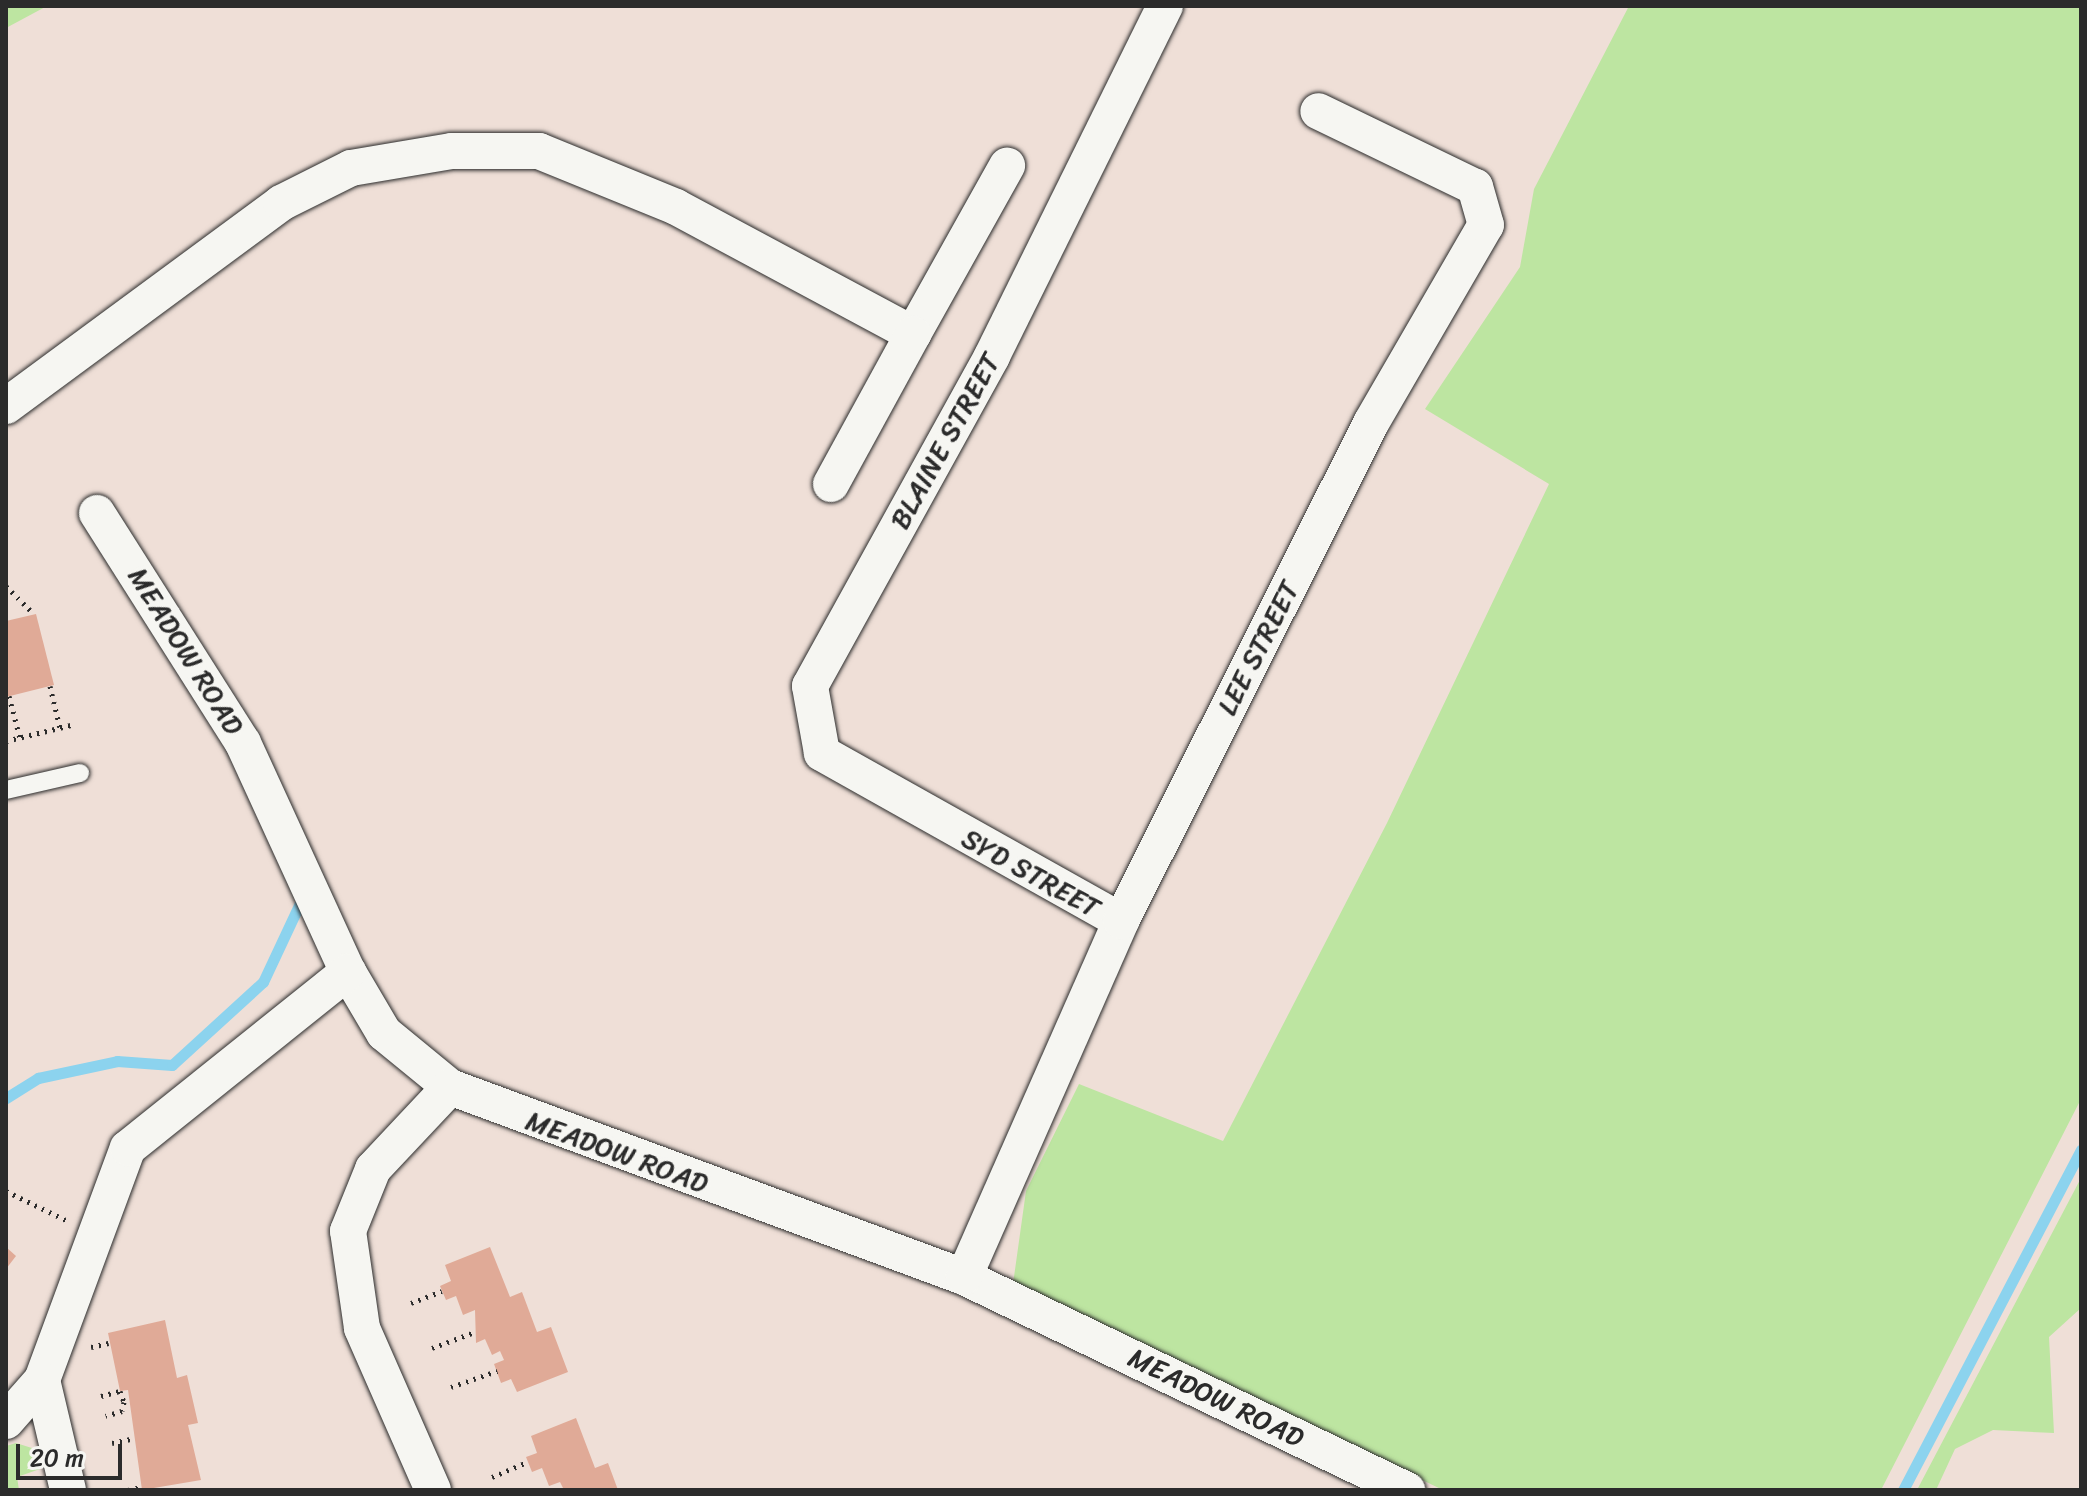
<!DOCTYPE html>
<html>
<head>
<meta charset="utf-8">
<style>
	body { margin:0 }
	#map { position:relative; width:2087px; height:1496px; overflow:hidden; background:#efdfd7; font-family:Sriracha,sans-serif }
	div>[style] { position:absolute }
	.green>* { inset:0; background:#bde5a1 }
	.stream>* { height:11px; margin:-5.5px; padding:0 5.5px; transform-origin:5.5px; border-radius:5.5px; background:#8cd3ee }
	.building>* { inset:0; background:#e0aa97 }
	.path>* { height:5px; margin-top:-2.5px; transform-origin:0; background:repeating-linear-gradient(90deg,#2b2b2b 0 2px,transparent 0 8px) }
	.roads { filter:drop-shadow(0 0 2px #2b2b2b) drop-shadow(0 0 2px #2b2b2b) }
	.service>* { height:18px; margin:-9px; padding:0 9px; transform-origin:9px; border-radius:9px; background:#f6f6f2 }
	.minor>* { height:36px; margin:-18px; padding:0 18px; transform-origin:18px; border-radius:18px; background:#f6f6f2 }
	span { translate:-50% -50%; white-space:nowrap; text-align:center; line-height:1.15; -webkit-text-stroke:7px #f6f6f2; paint-order:stroke }
	.street-label { font-size:28px; color:#2b2b2b }
	.frame { position:absolute; inset:0; border:8px solid #2b2b2b; pointer-events:none }
	.scale { position:absolute; left:16px; top:1444px; width:106px; height:36px; box-sizing:border-box; border:4px solid #2b2b2b; border-top:0; padding-left:10px; font-size:24px; line-height:28px; white-space:nowrap; color:#2b2b2b; -webkit-text-stroke:6px #f6f6f2; paint-order:stroke }
</style>
</head>
<body>
<div id="map">
	<div class="green">
		<i style="clip-path:polygon(6px 6px,47px 6px,6px 28px)"></i>
		<i style="clip-path:polygon(1629px 6px,2081px 6px,2081px 1099px,1881px 1490px,1443px 1490px,1013px 1284px,1026px 1191px,1079px 1084px,1223px 1141px,1387px 823px,1549px 484px,1425px 409px,1520px 267px,1534px 189px)"></i>
		<i style="clip-path:polygon(2081px 1178px,2081px 1308px,2049px 1337px,2054px 1433px,1993px 1430px,1955px 1449px,1936px 1490px,1917px 1490px)"></i>
		<i style="clip-path:polygon(16px 1443px,35px 1449px,40px 1469px,17px 1477px,19px 1490px,6px 1490px,6px 1446px)"></i>
	</div>
	<div class="stream">
		<i style="left:6px;top:1098px;width:38px;rotate:-32deg"></i>
		<i style="left:38px;top:1078px;width:81px;rotate:-12.1deg"></i>
		<i style="left:117px;top:1061px;width:55px;rotate:4.2deg"></i>
		<i style="left:172px;top:1065px;width:123px;rotate:-42.4deg"></i>
		<i style="left:263px;top:982px;width:85px;rotate:-64.9deg"></i>
		<i style="left:1903px;top:1490px;width:384px;rotate:-62.4deg"></i>
	</div>
	<div class="building">
		<i style="clip-path:polygon(36px 614px,54px 685px,6px 697px,6px 621px)"></i>
		<i style="clip-path:polygon(6px 1247px,16px 1256px,6px 1269px)"></i>
		<i style="clip-path:polygon(490px 1247px,510px 1297px,522px 1292px,537px 1332px,551px 1327px,568px 1372px,517px 1392px,511px 1379px,501px 1383px,494px 1364px,504px 1360px,500px 1351px,492px 1355px,485px 1339px,476px 1343px,475px 1310px,463px 1315px,456px 1296px,446px 1300px,440px 1286px,451px 1281px,445px 1265px)"></i>
		<i style="clip-path:polygon(165px 1320px,177px 1378px,187px 1375px,198px 1423px,188px 1425px,201px 1480px,142px 1490px,128px 1390px,120px 1391px,108px 1333px)"></i>
		<i style="clip-path:polygon(576px 1418px,595px 1468px,608px 1463px,618px 1490px,564px 1490px,560px 1482px,549px 1486px,542px 1468px,532px 1472px,526px 1457px,537px 1453px,531px 1436px)"></i>
	</div>
	<div class="path">
		<i style="left:6px;top:586px;width:40px;rotate:45deg"></i>
		<i style="left:50px;top:686px;width:43px;rotate:76.6deg"></i>
		<i style="left:9px;top:696px;width:43px;rotate:75.3deg"></i>
		<i style="left:6px;top:741px;width:67px;rotate:-13.8deg"></i>
		<i style="left:6px;top:1191px;width:67px;rotate:25.8deg"></i>
		<i style="left:411px;top:1303px;width:33px;rotate:-21deg"></i>
		<i style="left:91px;top:1347px;width:18px;rotate:-13deg"></i>
		<i style="left:432px;top:1348px;width:43px;rotate:-20.6deg"></i>
		<i style="left:451px;top:1387px;width:49px;rotate:-19.2deg"></i>
		<i style="left:101px;top:1396px;width:20px;rotate:-15deg"></i>
		<i style="left:120px;top:1391px;width:12px;rotate:70deg"></i>
		<i style="left:124px;top:1402px;width:9px;rotate:103deg"></i>
		<i style="left:122px;top:1411px;width:17px;rotate:163deg"></i>
		<i style="left:112px;top:1443px;width:19px;rotate:-12deg"></i>
		<i style="left:492px;top:1477px;width:39px;rotate:-23deg"></i>
		<i style="left:128px;top:1490px;width:13px;rotate:-13deg"></i>
	</div>
	<div class="roads">
		<div class="service">
			<i style="left:6px;top:790px;width:76px;rotate:-12.9deg"></i>
		</div>
		<div class="minor">
			<i style="left:6px;top:406px;width:342px;rotate:-36.4deg"></i>
			<i style="left:281px;top:203px;width:78px;rotate:-26.6deg"></i>
			<i style="left:351px;top:168px;width:102px;rotate:-9.6deg"></i>
			<i style="left:452px;top:151px;width:87px"></i>
			<i style="left:539px;top:151px;width:148px;rotate:22.2deg"></i>
			<i style="left:676px;top:207px;width:269px;rotate:28.2deg"></i>
			<i style="left:913px;top:334px;width:193px;rotate:-60.8deg"></i>
			<i style="left:831px;top:484px;width:171px;rotate:-61.3deg"></i>
			<i style="left:97px;top:513px;width:272px;rotate:57.6deg"></i>
			<i style="left:243px;top:743px;width:252px;rotate:65.4deg"></i>
			<i style="left:348px;top:972px;width:71px;rotate:59.5deg"></i>
			<i style="left:384px;top:1033px;width:85px;rotate:39.3deg"></i>
			<i style="left:450px;top:1087px;width:548px;rotate:20.29deg"></i>
			<i style="left:964px;top:1277px;width:492px;rotate:25.7deg"></i>
			<i style="left:1121px;top:921px;width:343px;rotate:-150.7deg"></i>
			<i style="left:822px;top:753px;width:68px;rotate:-100.2deg"></i>
			<i style="left:810px;top:686px;width:377px;rotate:-61.1deg"></i>
			<i style="left:992px;top:356px;width:390px;rotate:-63.7deg"></i>
			<i style="left:964px;top:1277px;width:389px;rotate:-66.2deg"></i>
			<i style="left:1121px;top:921px;width:557px;rotate:-63.34deg"></i>
			<i style="left:1371px;top:423px;width:229px;rotate:-59.9deg"></i>
			<i style="left:1486px;top:225px;width:40px;rotate:-106deg"></i>
			<i style="left:1475px;top:187px;width:174px;rotate:-154.2deg"></i>
			<i style="left:42px;top:1380px;width:247px;rotate:-69.7deg"></i>
			<i style="left:128px;top:1148px;width:282px;rotate:-38.7deg"></i>
			<i style="left:6px;top:1421px;width:55px;rotate:-48.7deg"></i>
			<i style="left:42px;top:1380px;width:113px;rotate:76.7deg"></i>
			<i style="left:433px;top:1490px;width:177px;rotate:-113.7deg"></i>
			<i style="left:362px;top:1328px;width:98px;rotate:-98.2deg"></i>
			<i style="left:348px;top:1231px;width:67px;rotate:-68deg"></i>
			<i style="left:373px;top:1169px;width:112px;rotate:-46.8deg"></i>
		</div>
	</div>
	<div class="street-label">
		<span style="left:945px;top:441px;rotate:-61deg">BLAINE STREET</span>
		<span style="left:1258px;top:648px;rotate:-63deg">LEE STREET</span>
		<span style="left:186px;top:651px;rotate:58deg">MEADOW ROAD</span>
		<span style="left:1031px;top:873px;rotate:29deg">SYD STREET</span>
		<span style="left:617px;top:1152px;rotate:20deg">MEADOW ROAD</span>
		<span style="left:1216px;top:1398px;rotate:26deg">MEADOW ROAD</span>
	</div>
	<div class="frame"></div>
	<div class="scale">20 m</div>
</div>
</body>
</html>
